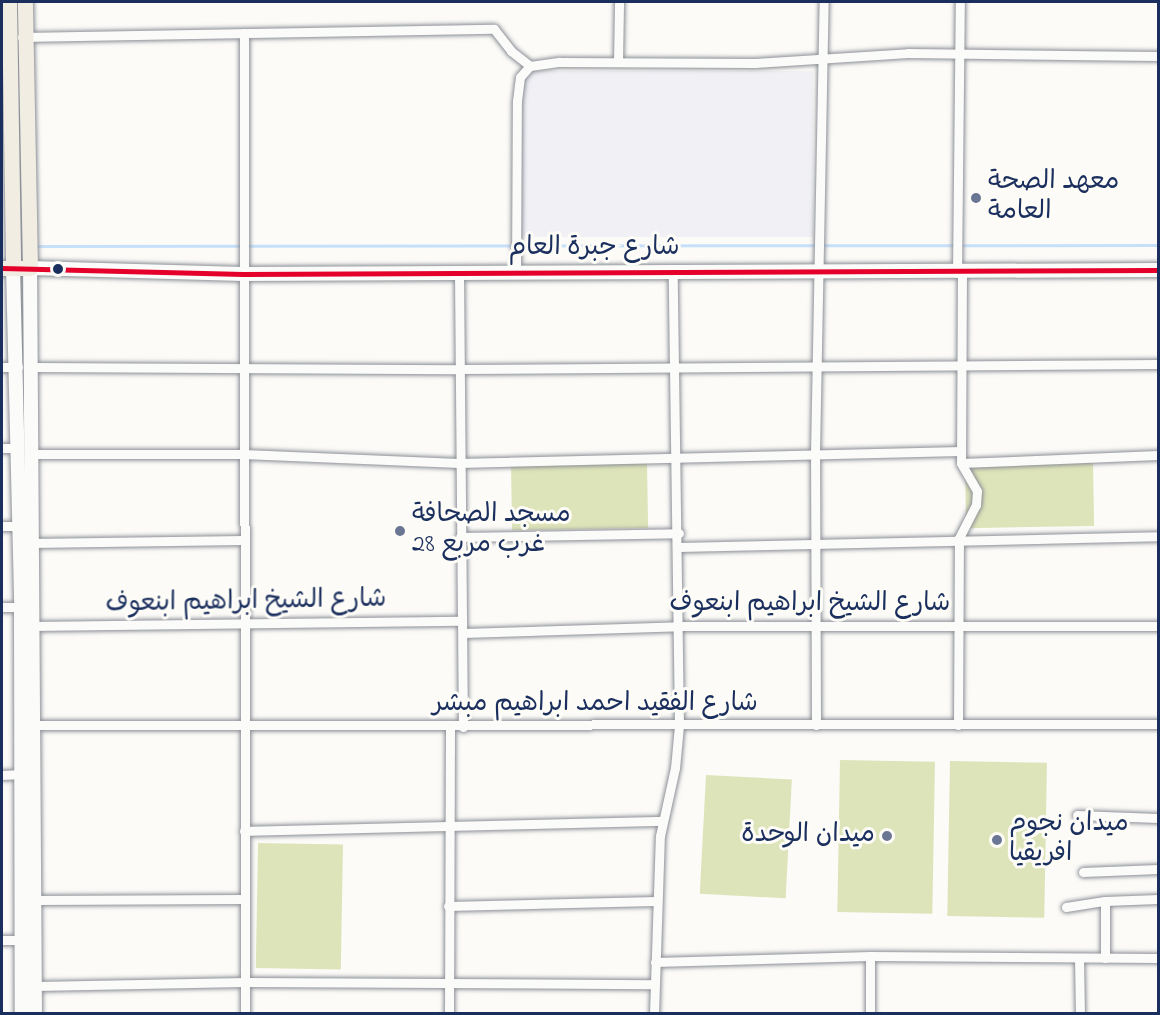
<!DOCTYPE html>
<html>
<head>
<meta charset="utf-8">
<style>
	body { margin:0 }
	#map { position:relative; width:1160px; height:1015px; overflow:hidden; background:#fcfbf8; font-family:"Indie Flower","Playpen Sans Arabic",sans-serif }
	div>[style] { position:absolute }
	.built>* { inset:0; background:#f0f0f5; transform-origin:0 0 }
	.green>* { inset:0; background:#dee4b9; transform-origin:0 0 }
	.stream>* { height:3px; margin:-1.5px; padding:0 1.5px; transform-origin:1.5px; border-radius:1.5px; background:#c7e0f9 }
	.roads { filter:drop-shadow(0 0 2px #8c9097) drop-shadow(0 0 2px #8c9097) }
	.minor>* { height:9px; margin:-4.5px; padding:0 4.5px; transform-origin:4.5px; border-radius:4.5px; background:#fbfbf9 }
	.secondary>* { height:14px; margin:-7px; padding:0 7px; transform-origin:7px; border-radius:7px; background:#fbfbf9 }
	.trunk>* { height:15px; margin:-7.5px; padding:0 7.5px; transform-origin:7.5px; border-radius:7.5px; background:#f1ede3 }
	.bus-1>* { height:4.5px; margin:-2.25px; padding:0 2.25px; transform-origin:2.25px; border-radius:2.25px; background:#e4002b }
	.dots>* { width:16px; height:16px; translate:-50% -50%; box-sizing:border-box; border:3px solid #fdfcf7; border-radius:50% }
	span { translate:-50% -50%; white-space:nowrap; text-align:center; line-height:1.15; -webkit-text-stroke:6px #fdfcf7; paint-order:stroke }
	.poi-label { font-size:26px; color:#1b2f5e }
	.left { translate:0 -50%; text-align:left }
	.right { translate:-100% -50%; text-align:right }
	.street-label { font-size:26px; color:#1b2f5e }
	.frame { position:absolute; inset:0; border:3px solid #1b2f5e; pointer-events:none }
</style>
</head>
<body>
<div id="map">
	<div class="built">
		<i style="left:813px;top:71px;width:166px;height:292px;rotate:90deg"></i>
	</div>
	<div class="green">
		<i style="left:647px;top:463px;width:65px;height:136px;rotate:89deg"></i>
		<i style="left:1093px;top:463px;width:63px;height:128px;rotate:89deg"></i>
		<i style="left:840px;top:760px;width:95px;height:152px;rotate:1deg"></i>
		<i style="left:950px;top:761px;width:97px;height:155px;rotate:1deg"></i>
		<i style="left:706px;top:775px;width:86px;height:119px;rotate:3deg"></i>
		<i style="left:258px;top:843px;width:85px;height:125px;rotate:1deg"></i>
	</div>
	<div class="stream">
		<i style="left:35px;top:246px;width:1123px;rotate:-0.05deg"></i>
	</div>
	<div class="roads">
		<div class="minor">
			<i style="left:244px;top:33px;width:981px;rotate:89.94deg"></i>
			<i style="left:22px;top:37px;width:472px;rotate:-1deg"></i>
			<i style="left:494px;top:29px;width:28px;rotate:52deg"></i>
			<i style="left:511px;top:51px;width:24px;rotate:38deg"></i>
			<i style="left:618px;top:62px;width:60px;rotate:-89deg"></i>
			<i style="left:459px;top:273px;width:454px;rotate:89.5deg"></i>
			<i style="left:957px;top:273px;width:271px;rotate:-89.4deg"></i>
			<i style="left:516px;top:274px;width:173px;rotate:-89.7deg"></i>
			<i style="left:517px;top:101px;width:24px;rotate:-83deg"></i>
			<i style="left:520px;top:77px;width:15px;rotate:-48deg"></i>
			<i style="left:530px;top:66px;width:30px;rotate:-8deg"></i>
			<i style="left:560px;top:62px;width:195px;rotate:0.3deg"></i>
			<i style="left:755px;top:63px;width:153px;rotate:-3.7deg"></i>
			<i style="left:908px;top:53px;width:250px;rotate:0.7deg"></i>
			<i style="left:2px;top:367px;width:16px"></i>
			<i style="left:31px;top:367px;width:427px;rotate:0.3deg"></i>
			<i style="left:458px;top:369px;width:700px;rotate:-0.41deg"></i>
			<i style="left:2px;top:448px;width:17px"></i>
			<i style="left:31px;top:454px;width:212px"></i>
			<i style="left:243px;top:454px;width:216px;rotate:2.4deg"></i>
			<i style="left:459px;top:463px;width:502px;rotate:-1.37deg"></i>
			<i style="left:961px;top:463px;width:197px;rotate:-2.3deg"></i>
			<i style="left:2px;top:526px;width:18px"></i>
			<i style="left:460px;top:537px;width:219px;rotate:-1deg"></i>
			<i style="left:31px;top:543px;width:212px;rotate:-0.8deg"></i>
			<i style="left:679px;top:547px;width:479px;rotate:-1.3deg"></i>
			<i style="left:2px;top:607px;width:19px"></i>
			<i style="left:31px;top:626px;width:431px;rotate:-0.7deg"></i>
			<i style="left:463px;top:633px;width:217px;rotate:-1.8deg"></i>
			<i style="left:680px;top:626px;width:478px"></i>
			<i style="left:30px;top:725px;width:1128px;rotate:-0.05deg"></i>
			<i style="left:816px;top:725px;width:272px;rotate:-90.2deg"></i>
			<i style="left:815px;top:453px;width:451px;rotate:-88.9deg"></i>
			<i style="left:958px;top:725px;width:187px;rotate:-89.7deg"></i>
			<i style="left:959px;top:538px;width:37px;rotate:-63deg"></i>
			<i style="left:976px;top:505px;width:14px;rotate:-86deg"></i>
			<i style="left:977px;top:491px;width:32px;rotate:-120deg"></i>
			<i style="left:961px;top:463px;width:190px;rotate:-89.7deg"></i>
			<i style="left:2px;top:775px;width:20px;rotate:-3deg"></i>
			<i style="left:1077px;top:815px;width:81px;rotate:2.1deg"></i>
			<i style="left:244px;top:831px;width:418px;rotate:-1.4deg"></i>
			<i style="left:1083px;top:872px;width:75px;rotate:-2.3deg"></i>
			<i style="left:34px;top:900px;width:210px;rotate:-0.3deg"></i>
			<i style="left:448px;top:906px;width:208px;rotate:-1.4deg"></i>
			<i style="left:1066px;top:907px;width:39px;rotate:-9deg"></i>
			<i style="left:1105px;top:901px;width:53px;rotate:-2.2deg"></i>
			<i style="left:2px;top:940px;width:21px"></i>
			<i style="left:870px;top:956px;width:58px;rotate:90deg"></i>
			<i style="left:1079px;top:958px;width:56px;rotate:89deg"></i>
			<i style="left:1105px;top:958px;width:57px;rotate:-90deg"></i>
			<i style="left:655px;top:962px;width:215px;rotate:-1.6deg"></i>
			<i style="left:870px;top:956px;width:288px;rotate:0.4deg"></i>
			<i style="left:35px;top:986px;width:210px;rotate:-1.1deg"></i>
			<i style="left:245px;top:982px;width:409px;rotate:0.3deg"></i>
			<i style="left:449px;top:1014px;width:286px;rotate:-89.8deg"></i>
			<i style="left:654px;top:1014px;width:178px;rotate:-88.1deg"></i>
			<i style="left:660px;top:836px;width:70px;rotate:-77.6deg"></i>
			<i style="left:675px;top:768px;width:42px;rotate:-84.6deg"></i>
			<i style="left:679px;top:726px;width:453px;rotate:-90.8deg"></i>
		</div>
		<div class="secondary">
			<i style="left:13px;top:268px;width:339px;rotate:88.6deg"></i>
			<i style="left:21px;top:607px;width:407px;rotate:89.9deg"></i>
			<i style="left:35px;top:1014px;width:746px;rotate:-90.38deg"></i>
			<i style="left:30px;top:268px;width:213px;rotate:1.6deg"></i>
			<i style="left:243px;top:274px;width:915px;rotate:-0.25deg"></i>
		</div>
		<div class="trunk">
			<i style="left:9px;top:2px;width:266px;rotate:89.1deg"></i>
			<i style="left:2px;top:268px;width:28px"></i>
			<i style="left:30px;top:268px;width:266px;rotate:-91.1deg"></i>
		</div>
	</div>
	<div class="bus-1">
		<i style="left:2px;top:268px;width:241px;rotate:1.4deg"></i>
		<i style="left:243px;top:274px;width:915px;rotate:-0.25deg"></i>
	</div>
	<div class="dots">
		<i style="left:976px;top:198px;background:#6a7694"></i>
		<i style="left:58px;top:269px;background:#1b2f5e"></i>
		<i style="left:400px;top:531px;background:#6a7694"></i>
		<i style="left:887px;top:836px;background:#6a7694"></i>
		<i style="left:997px;top:840px;background:#6a7694"></i>
	</div>
	<div class="poi-label">
		<span class="left" style="left:988px;top:198px">معهد الصحة<br>العامة</span>
		<span class="left" style="left:412px;top:531px">مسجد الصحافة<br>غرب مربع 28</span>
		<span class="left" style="left:1009px;top:840px">ميدان نجوم<br>افريقيا</span>
		<span class="right" style="left:875px;top:836px">ميدان الوحدة</span>
	</div>
	<div class="street-label">
		<span style="left:594px;top:249px">شارع جبرة العام</span>
		<span style="left:246px;top:603px;rotate:-1deg">شارع الشيخ ابراهيم ابنعوف</span>
		<span style="left:810px;top:605px">شارع الشيخ ابراهيم ابنعوف</span>
		<span style="left:595px;top:705px">شارع الفقيد احمد ابراهيم مبشر</span>
	</div>
	<div class="frame"></div>
</div>
</body>
</html>
